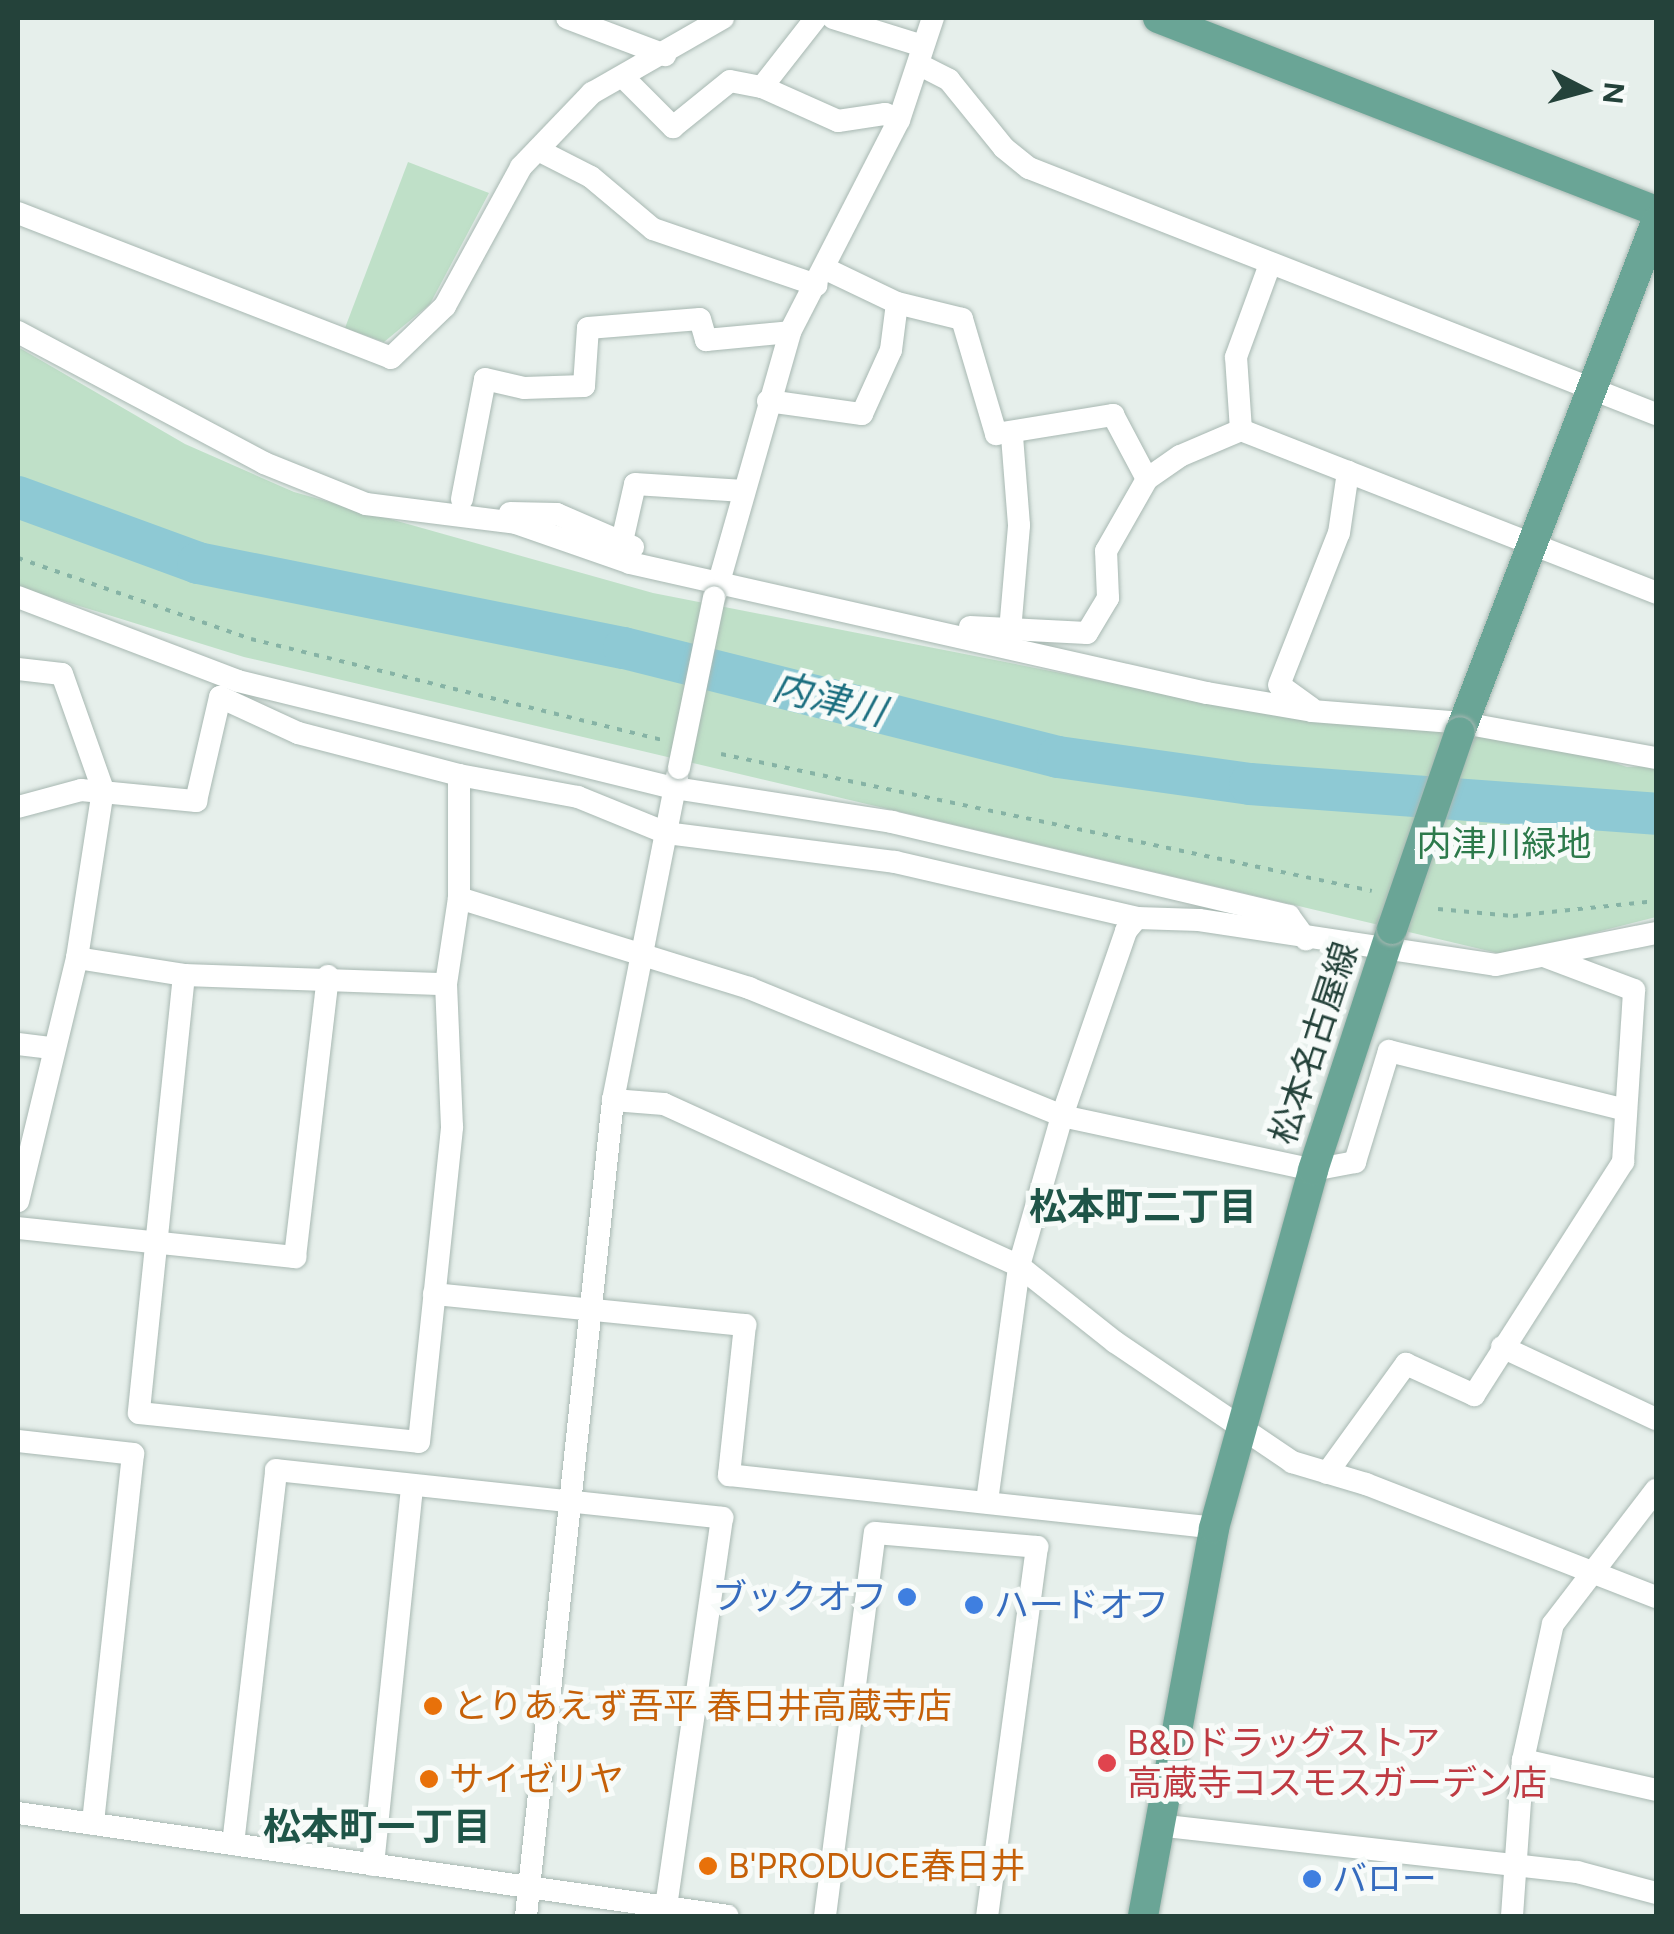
<!DOCTYPE html>
<html>
<head>
<meta charset="utf-8">
<style>
	body { margin:0 }
	#map { position:relative; width:1674px; height:1934px; overflow:hidden; background:#e6efeb; font-family:Figtree,"Noto Sans JP",sans-serif }
	div>[style] { position:absolute }
	.green>* { inset:0; background:#bfe0c8 }
	.river>* { height:42px; margin:-21px; padding:0 21px; transform-origin:21px; border-radius:21px; background:#8ec9d4 }
	.path>* { height:4px; margin-top:-2px; transform-origin:0; background:repeating-linear-gradient(90deg,#86b3a5 0 5px,transparent 0 13px) }
	.roads { filter:drop-shadow(0 0 2px #a8b8b2) drop-shadow(0 0 2px #a8b8b2) }
	.minor>* { height:22px; margin:-11px; padding:0 11px; transform-origin:11px; border-radius:11px; background:#fff }
	.major>* { height:30px; margin:-15px; padding:0 15px; transform-origin:15px; border-radius:15px; background:#6aa596 }
	.bridges { filter:drop-shadow(0 0 2px #a8b8b2) drop-shadow(0 0 2px #a8b8b2) }
	.minor-bridge>* { height:22px; margin:-11px; padding:0 11px; transform-origin:11px; border-radius:11px; background:#fff }
	.major-bridge>* { height:30px; margin:-15px; padding:0 15px; transform-origin:15px; border-radius:15px; background:#6aa596 }
	.dots>* { width:28px; height:28px; translate:-50% -50%; box-sizing:border-box; border:5px solid #f7fbf9; border-radius:50% }
	span { translate:-50% -50%; white-space:nowrap; text-align:center; line-height:1.15; -webkit-text-stroke:10px #f7fbf9; paint-order:stroke }
	.park-label { font-size:35px; color:#2d7a4b }
	.street-label { font-size:35px; color:#24423a }
	.shop-label { font-size:35px; color:#366cbe }
	.right { translate:-100% -50%; text-align:right }
	.left { translate:0 -50%; text-align:left }
	.food-label { font-size:35px; color:#c56008 }
	.health-label { font-size:35px; color:#be3a42 }
	.water-label { font-size:38px; color:#1c6f80; font-style:italic }
	.neighbourhood-label { font-size:38px; color:#1f5548; font-weight:700 }
	.frame { position:absolute; inset:0; border:20px solid #24423a; pointer-events:none }
	.north { position:absolute; left:1534px; top:40px; width:100px; height:100px; -webkit-text-stroke:8px #f7fbf9; paint-order:stroke; rotate:96deg; font-size:28px; font-weight:700; line-height:40px; text-align:center; color:#24423a }
	.north::after { content:''; display:block; margin:auto; width:35px; height:45px; background:#24423a; clip-path:polygon(50% 0,100% 100%,50% 72%,0 100%) }
</style>
</head>
<body>
<div id="map">
	<div class="green">
		<i style="clip-path:polygon(408px 162px,489px 193px,430px 304px,384px 342px,345px 328px)"></i>
		<i style="clip-path:polygon(18px 347px,185px 444px,294px 492px,653px 593px,1204px 701px,1562px 745px,1627px 767px,1656px 766px,1656px 917px,1506px 955px,244px 657px,18px 587px)"></i>
	</div>
	<div class="river">
		<i style="left:18px;top:497px;width:192px;rotate:20.1deg"></i>
		<i style="left:198px;top:563px;width:434px;rotate:11.3deg"></i>
		<i style="left:624px;top:648px;width:447px;rotate:14.1deg"></i>
		<i style="left:1058px;top:757px;width:194px;rotate:8deg"></i>
		<i style="left:1250px;top:784px;width:407px;rotate:4.2deg"></i>
	</div>
	<div class="path">
		<i style="left:18px;top:558px;width:247px;rotate:19.2deg"></i>
		<i style="left:251px;top:639px;width:423px;rotate:13.8deg"></i>
		<i style="left:721px;top:754px;width:665px;rotate:11.88deg"></i>
		<i style="left:1438px;top:909px;width:75px;rotate:5.3deg"></i>
		<i style="left:1513px;top:916px;width:144px;rotate:-6deg"></i>
	</div>
	<div class="roads">
		<div class="minor">
			<i style="left:567px;top:18px;width:105px;rotate:20.7deg"></i>
			<i style="left:833px;top:18px;width:94px;rotate:17.3deg"></i>
			<i style="left:918px;top:64px;width:35px;rotate:27deg"></i>
			<i style="left:949px;top:80px;width:87px;rotate:51deg"></i>
			<i style="left:1004px;top:148px;width:32px;rotate:39deg"></i>
			<i style="left:1029px;top:168px;width:674px;rotate:21.42deg"></i>
			<i style="left:623px;top:77px;width:71px;rotate:45deg"></i>
			<i style="left:673px;top:127px;width:73px;rotate:-38.9deg"></i>
			<i style="left:730px;top:81px;width:33px;rotate:11deg"></i>
			<i style="left:762px;top:87px;width:83px;rotate:24.1deg"></i>
			<i style="left:838px;top:121px;width:48px;rotate:-8.5deg"></i>
			<i style="left:885px;top:114px;width:15px;rotate:23deg"></i>
			<i style="left:762px;top:87px;width:88px;rotate:-52deg"></i>
			<i style="left:538px;top:150px;width:59px;rotate:27deg"></i>
			<i style="left:591px;top:177px;width:81px;rotate:40deg"></i>
			<i style="left:653px;top:229px;width:173px;rotate:18.9deg"></i>
			<i style="left:18px;top:213px;width:400px;rotate:21.2deg"></i>
			<i style="left:391px;top:358px;width:75px;rotate:-43.9deg"></i>
			<i style="left:445px;top:306px;width:158px;rotate:-61.3deg"></i>
			<i style="left:521px;top:167px;width:103px;rotate:-46.2deg"></i>
			<i style="left:592px;top:93px;width:151px;rotate:-29.8deg"></i>
			<i style="left:826px;top:269px;width:79px;rotate:25.6deg"></i>
			<i style="left:897px;top:303px;width:67px;rotate:13.8deg"></i>
			<i style="left:962px;top:319px;width:120px;rotate:73.5deg"></i>
			<i style="left:996px;top:434px;width:119px;rotate:-9.2deg"></i>
			<i style="left:1113px;top:415px;width:72px;rotate:62deg"></i>
			<i style="left:18px;top:332px;width:279px;rotate:28deg"></i>
			<i style="left:264px;top:463px;width:110px;rotate:21.9deg"></i>
			<i style="left:366px;top:504px;width:151px;rotate:7.2deg"></i>
			<i style="left:516px;top:523px;width:121px;rotate:19.3deg"></i>
			<i style="left:630px;top:563px;width:591px;rotate:12.7deg"></i>
			<i style="left:1207px;top:693px;width:107px;rotate:9.7deg"></i>
			<i style="left:1312px;top:711px;width:151px;rotate:4.5deg"></i>
			<i style="left:1463px;top:723px;width:196px;rotate:10.3deg"></i>
			<i style="left:768px;top:401px;width:95px;rotate:7.9deg"></i>
			<i style="left:862px;top:414px;width:70px;rotate:-65.6deg"></i>
			<i style="left:891px;top:350px;width:47px;rotate:-82.7deg"></i>
			<i style="left:1241px;top:430px;width:446px;rotate:21.4deg"></i>
			<i style="left:462px;top:499px;width:122px;rotate:-79.1deg"></i>
			<i style="left:485px;top:379px;width:40px;rotate:13deg"></i>
			<i style="left:524px;top:388px;width:60px;rotate:-1.9deg"></i>
			<i style="left:584px;top:386px;width:58px;rotate:-86.1deg"></i>
			<i style="left:588px;top:328px;width:112px;rotate:-4.6deg"></i>
			<i style="left:700px;top:319px;width:22px;rotate:74deg"></i>
			<i style="left:706px;top:340px;width:84px;rotate:-5.4deg"></i>
			<i style="left:510px;top:513px;width:47px;rotate:1.2deg"></i>
			<i style="left:557px;top:514px;width:83px;rotate:23.5deg"></i>
			<i style="left:623px;top:537px;width:54px;rotate:-77.2deg"></i>
			<i style="left:635px;top:484px;width:109px;rotate:3.7deg"></i>
			<i style="left:715px;top:596px;width:274px;rotate:-74.1deg"></i>
			<i style="left:790px;top:332px;width:238px;rotate:-62.8deg"></i>
			<i style="left:899px;top:120px;width:108px;rotate:-71.6deg"></i>
			<i style="left:18px;top:597px;width:235px;rotate:20.9deg"></i>
			<i style="left:238px;top:681px;width:450px;rotate:13.8deg"></i>
			<i style="left:675px;top:788px;width:220px;rotate:8.9deg"></i>
			<i style="left:892px;top:822px;width:408px;rotate:13.3deg"></i>
			<i style="left:1289px;top:916px;width:29px;rotate:54deg"></i>
			<i style="left:970px;top:627px;width:117px;rotate:2.9deg"></i>
			<i style="left:1087px;top:633px;width:41px;rotate:-59deg"></i>
			<i style="left:1108px;top:598px;width:47px;rotate:-92.4deg"></i>
			<i style="left:1106px;top:551px;width:83px;rotate:-60.3deg"></i>
			<i style="left:1147px;top:479px;width:40px;rotate:-34.9deg"></i>
			<i style="left:1180px;top:456px;width:66px;rotate:-23.1deg"></i>
			<i style="left:1241px;top:430px;width:73px;rotate:-93.9deg"></i>
			<i style="left:1236px;top:357px;width:99px;rotate:-69.9deg"></i>
			<i style="left:1010px;top:631px;width:106px;rotate:-85.1deg"></i>
			<i style="left:1019px;top:525px;width:89px;rotate:-94.5deg"></i>
			<i style="left:18px;top:669px;width:44px;rotate:6.5deg"></i>
			<i style="left:62px;top:674px;width:123px;rotate:70.5deg"></i>
			<i style="left:103px;top:790px;width:170px;rotate:98.8deg"></i>
			<i style="left:77px;top:958px;width:250px;rotate:103.6deg"></i>
			<i style="left:1311px;top:708px;width:39px;rotate:-144deg"></i>
			<i style="left:1279px;top:685px;width:163px;rotate:-68.5deg"></i>
			<i style="left:1339px;top:533px;width:62px;rotate:-81.6deg"></i>
			<i style="left:18px;top:807px;width:65px;rotate:-15.1deg"></i>
			<i style="left:81px;top:790px;width:116px;rotate:5.5deg"></i>
			<i style="left:196px;top:801px;width:107px;rotate:-77deg"></i>
			<i style="left:220px;top:697px;width:86px;rotate:24.8deg"></i>
			<i style="left:298px;top:733px;width:166px;rotate:14.6deg"></i>
			<i style="left:459px;top:775px;width:121px;rotate:10.5deg"></i>
			<i style="left:578px;top:797px;width:95px;rotate:22.2deg"></i>
			<i style="left:666px;top:833px;width:231px;rotate:7.2deg"></i>
			<i style="left:895px;top:862px;width:248px;rotate:13deg"></i>
			<i style="left:459px;top:898px;width:304px;rotate:17.2deg"></i>
			<i style="left:749px;top:988px;width:338px;rotate:22.2deg"></i>
			<i style="left:1062px;top:1116px;width:257px;rotate:12.1deg"></i>
			<i style="left:1313px;top:1170px;width:43px;rotate:-10.8deg"></i>
			<i style="left:1355px;top:1162px;width:116px;rotate:-73deg"></i>
			<i style="left:1389px;top:1051px;width:244px;rotate:14deg"></i>
			<i style="left:77px;top:958px;width:108px;rotate:9deg"></i>
			<i style="left:184px;top:975px;width:262px;rotate:2deg"></i>
			<i style="left:184px;top:975px;width:440px;rotate:95.9deg"></i>
			<i style="left:139px;top:1413px;width:281px;rotate:5.9deg"></i>
			<i style="left:419px;top:1442px;width:317px;rotate:-84deg"></i>
			<i style="left:452px;top:1127px;width:143px;rotate:-92.4deg"></i>
			<i style="left:446px;top:984px;width:87px;rotate:-81.4deg"></i>
			<i style="left:459px;top:898px;width:123px;rotate:-90deg"></i>
			<i style="left:18px;top:1044px;width:34px;rotate:7deg"></i>
			<i style="left:613px;top:1100px;width:51px;rotate:4.5deg"></i>
			<i style="left:664px;top:1104px;width:390px;rotate:24.5deg"></i>
			<i style="left:1019px;top:1266px;width:122px;rotate:38.4deg"></i>
			<i style="left:1115px;top:1342px;width:214px;rotate:34.1deg"></i>
			<i style="left:1292px;top:1462px;width:77px;rotate:16.6deg"></i>
			<i style="left:1366px;top:1484px;width:311px;rotate:21.3deg"></i>
			<i style="left:18px;top:1228px;width:279px;rotate:6deg"></i>
			<i style="left:295px;top:1257px;width:283px;rotate:-83.3deg"></i>
			<i style="left:434px;top:1294px;width:313px;rotate:5.7deg"></i>
			<i style="left:745px;top:1325px;width:151px;rotate:96.1deg"></i>
			<i style="left:729px;top:1475px;width:488px;rotate:6.2deg"></i>
			<i style="left:1502px;top:1347px;width:170px;rotate:25.1deg"></i>
			<i style="left:18px;top:1441px;width:116px;rotate:6.4deg"></i>
			<i style="left:133px;top:1454px;width:372px;rotate:96.2deg"></i>
			<i style="left:1327px;top:1473px;width:135px;rotate:-54.1deg"></i>
			<i style="left:1406px;top:1364px;width:75px;rotate:24.5deg"></i>
			<i style="left:1474px;top:1395px;width:277px;rotate:-57.4deg"></i>
			<i style="left:1623px;top:1162px;width:172px;rotate:-86.3deg"></i>
			<i style="left:1634px;top:990px;width:94px;rotate:-159.4deg"></i>
			<i style="left:987px;top:1501px;width:237px;rotate:-82.2deg"></i>
			<i style="left:1019px;top:1266px;width:156px;rotate:-74deg"></i>
			<i style="left:1062px;top:1116px;width:196px;rotate:-70.9deg"></i>
			<i style="left:1126px;top:931px;width:17px;rotate:-50deg"></i>
			<i style="left:1137px;top:918px;width:62px;rotate:1.8deg"></i>
			<i style="left:1199px;top:920px;width:300px;rotate:8.6deg"></i>
			<i style="left:1496px;top:965px;width:163px;rotate:-11.3deg"></i>
			<i style="left:1523px;top:1760px;width:136px;rotate:12.7deg"></i>
			<i style="left:18px;top:1813px;width:717px;rotate:8.25deg"></i>
			<i style="left:1157px;top:1825px;width:423px;rotate:6.4deg"></i>
			<i style="left:1577px;top:1872px;width:82px;rotate:14.9deg"></i>
			<i style="left:233px;top:1844px;width:376px;rotate:-83.4deg"></i>
			<i style="left:276px;top:1470px;width:449px;rotate:6.1deg"></i>
			<i style="left:722px;top:1518px;width:393px;rotate:98.2deg"></i>
			<i style="left:373px;top:1865px;width:381px;rotate:-84.1deg"></i>
			<i style="left:526px;top:1916px;width:821px;rotate:-83.91deg"></i>
			<i style="left:613px;top:1100px;width:330px;rotate:-78.8deg"></i>
			<i style="left:825px;top:1916px;width:386px;rotate:-82.6deg"></i>
			<i style="left:875px;top:1533px;width:163px;rotate:4.9deg"></i>
			<i style="left:1037px;top:1547px;width:372px;rotate:97.7deg"></i>
			<i style="left:1512px;top:1916px;width:156px;rotate:-86deg"></i>
			<i style="left:1523px;top:1760px;width:139px;rotate:-77.6deg"></i>
			<i style="left:1553px;top:1624px;width:169px;rotate:-52.5deg"></i>
		</div>
		<div class="major">
			<i style="left:1158px;top:18px;width:534px;rotate:21.18deg"></i>
			<i style="left:1460px;top:732px;width:546px;rotate:-68.98deg"></i>
			<i style="left:1143px;top:1916px;width:394px;rotate:-79.6deg"></i>
			<i style="left:1214px;top:1528px;width:371px;rotate:-74.5deg"></i>
			<i style="left:1313px;top:1170px;width:254px;rotate:-71.9deg"></i>
		</div>
	</div>
	<div class="bridges">
		<div class="minor-bridge">
			<i style="left:679px;top:768px;width:174px;rotate:-78.4deg"></i>
		</div>
		<div class="major-bridge">
			<i style="left:1392px;top:929px;width:208px;rotate:-71deg"></i>
		</div>
	</div>
	<div class="dots">
		<i style="left:907px;top:1597px;background:#3f7fe0"></i>
		<i style="left:974px;top:1605px;background:#3f7fe0"></i>
		<i style="left:433px;top:1706px;background:#e8710a"></i>
		<i style="left:1107px;top:1763px;background:#e0444e"></i>
		<i style="left:429px;top:1779px;background:#e8710a"></i>
		<i style="left:708px;top:1866px;background:#e8710a"></i>
		<i style="left:1312px;top:1879px;background:#3f7fe0"></i>
	</div>
	<div class="park-label">
		<span style="left:1504px;top:844px">内津川緑地</span>
	</div>
	<div class="street-label">
		<span style="left:1314px;top:1043px;rotate:-72deg">松本名古屋線</span>
	</div>
	<div class="shop-label">
		<span class="right" style="left:887px;top:1597px">ブックオフ</span>
		<span class="left" style="left:994px;top:1605px">ハードオフ</span>
		<span class="left" style="left:1332px;top:1879px">バロー</span>
	</div>
	<div class="food-label">
		<span class="left" style="left:453px;top:1706px">とりあえず吾平 春日井高蔵寺店</span>
		<span class="left" style="left:449px;top:1779px">サイゼリヤ</span>
		<span class="left" style="left:728px;top:1866px">B'PRODUCE春日井</span>
	</div>
	<div class="health-label">
		<span class="left" style="left:1127px;top:1763px">B&amp;Dドラッグストア<br>高蔵寺コスモスガーデン店</span>
	</div>
	<div class="water-label">
		<span style="left:829px;top:700px;rotate:14deg">内津川</span>
	</div>
	<div class="neighbourhood-label">
		<span style="left:1143px;top:1208px">松本町二丁目</span>
		<span style="left:377px;top:1828px">松本町一丁目</span>
	</div>
	<div class="frame"></div>
	<div class="north">N</div>
</div>
</body>
</html>
